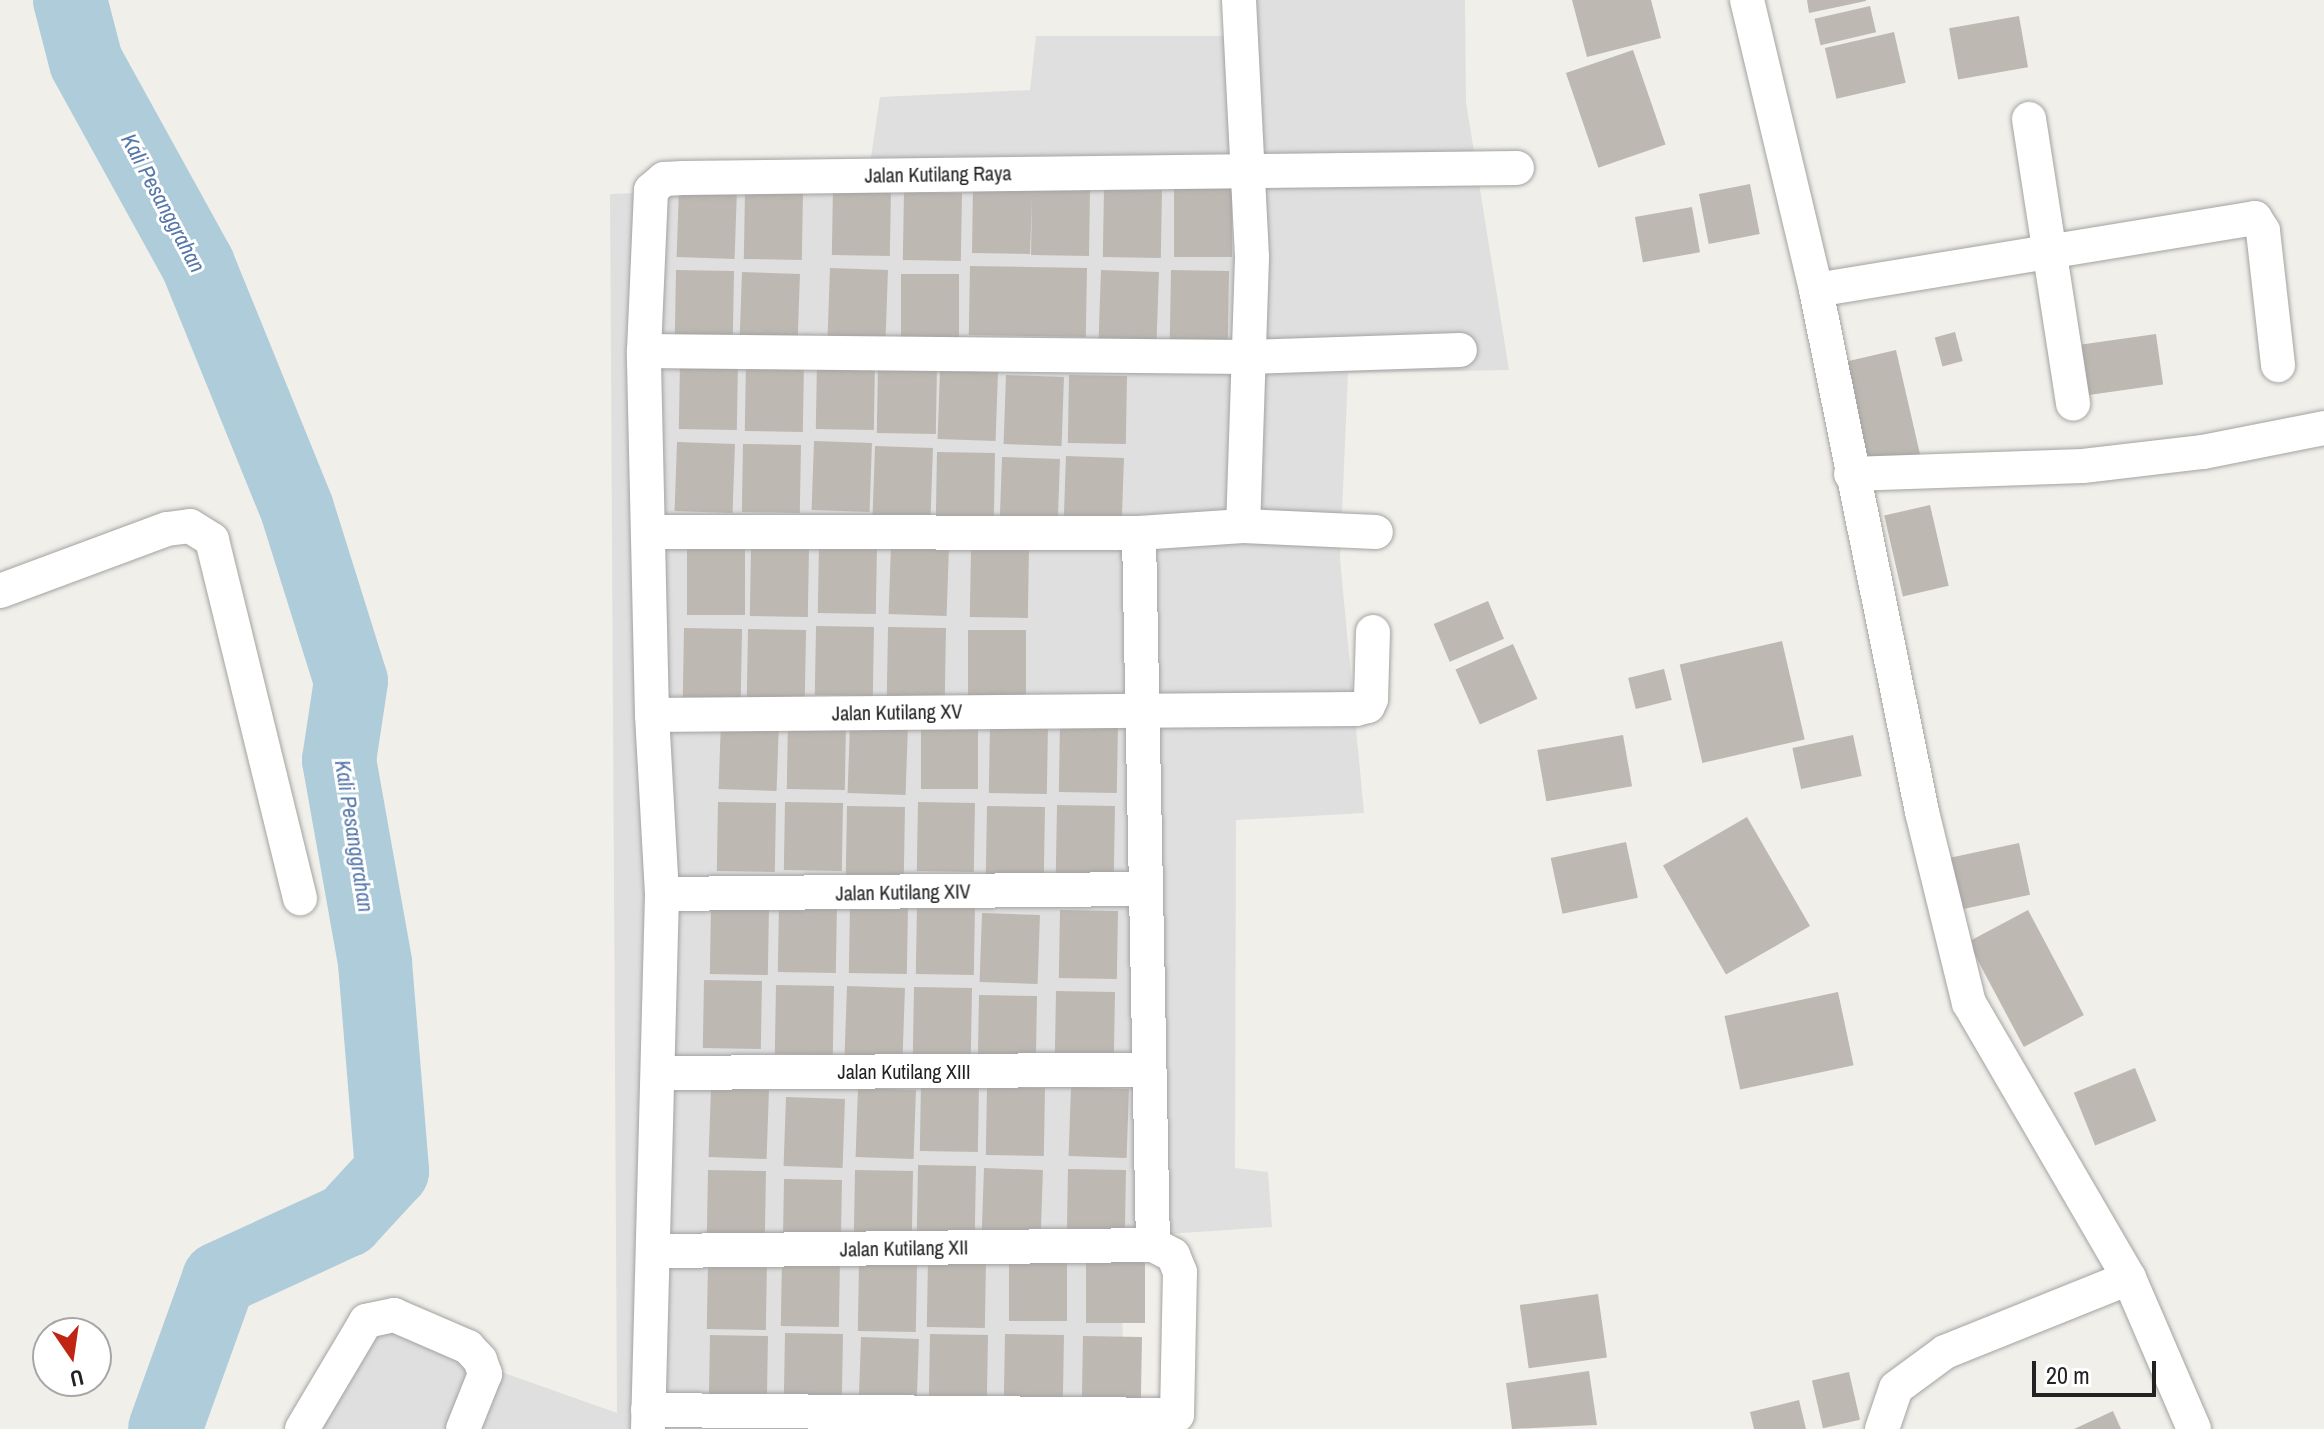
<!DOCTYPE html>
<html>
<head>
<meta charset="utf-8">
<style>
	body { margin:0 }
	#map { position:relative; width:2324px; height:1429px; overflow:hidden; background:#f1efe9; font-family:"Archivo Narrow",sans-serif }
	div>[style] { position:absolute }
	.residential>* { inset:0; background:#dfdfdf }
	.river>* { height:74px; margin:-37px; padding:0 37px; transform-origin:37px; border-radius:37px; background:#aeccda }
	.building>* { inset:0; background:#beb8b2; transform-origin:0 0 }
	.roads { filter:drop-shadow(0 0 2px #a3a3a3) drop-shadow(0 0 2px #a3a3a3) }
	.street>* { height:34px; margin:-17px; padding:0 17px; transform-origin:17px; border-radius:17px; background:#fff }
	span { translate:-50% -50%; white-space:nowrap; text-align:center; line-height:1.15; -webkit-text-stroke:6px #fff; paint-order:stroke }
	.street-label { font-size:20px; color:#222 }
	.water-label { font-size:22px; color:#5678a9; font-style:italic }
	.north { position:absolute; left:32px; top:1317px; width:80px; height:80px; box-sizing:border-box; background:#fff; border:2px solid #a7a7a7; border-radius:50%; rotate:167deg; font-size:22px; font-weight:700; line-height:32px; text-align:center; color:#222 }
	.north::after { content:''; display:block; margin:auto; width:28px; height:36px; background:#c02413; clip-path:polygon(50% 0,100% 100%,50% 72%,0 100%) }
	.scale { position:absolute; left:2032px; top:1361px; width:124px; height:36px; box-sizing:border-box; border:4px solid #222; border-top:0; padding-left:10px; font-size:24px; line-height:28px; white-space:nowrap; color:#222; -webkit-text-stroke:6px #fff; paint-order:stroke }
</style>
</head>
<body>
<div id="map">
	<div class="residential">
		<i style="clip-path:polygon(1245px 0,1465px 0,1466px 102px,1509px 370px,1348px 373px,1340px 559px,1364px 813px,1236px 820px,1235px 1168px,1268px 1172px,1272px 1227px,1122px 1237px,1123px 1415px,1109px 1429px,301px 1429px,375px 1327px,617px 1413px,610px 194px,867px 184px,880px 97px,1030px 90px,1036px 36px,1226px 36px)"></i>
	</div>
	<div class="river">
		<i style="left:70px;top:0;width:64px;rotate:75.5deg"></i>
		<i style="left:86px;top:62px;width:232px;rotate:61.1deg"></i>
		<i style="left:198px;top:265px;width:263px;rotate:67.9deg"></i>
		<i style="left:297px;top:509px;width:180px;rotate:72.6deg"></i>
		<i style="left:351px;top:681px;width:80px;rotate:98.6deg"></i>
		<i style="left:339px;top:760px;width:206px;rotate:79.9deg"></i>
		<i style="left:375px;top:963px;width:209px;rotate:85.3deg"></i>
		<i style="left:392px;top:1171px;width:67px;rotate:132.6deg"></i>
		<i style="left:347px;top:1220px;width:141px;rotate:155.3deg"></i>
		<i style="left:219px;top:1279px;width:159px;rotate:109.8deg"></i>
	</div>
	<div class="building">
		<i style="clip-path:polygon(1572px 0,1651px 0,1661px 38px,1587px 57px)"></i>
		<i style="clip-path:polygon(1807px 0,1866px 0,1866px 1px,1809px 13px)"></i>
		<i style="left:1870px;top:6px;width:27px;height:57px;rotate:77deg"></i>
		<i style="left:2019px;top:16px;width:52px;height:71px;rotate:80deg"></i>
		<i style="left:1894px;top:32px;width:52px;height:71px;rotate:77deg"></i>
		<i style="left:1633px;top:50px;width:100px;height:71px;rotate:71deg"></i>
		<i style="clip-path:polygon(973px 184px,1090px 188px,1089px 256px,1031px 255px,1032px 198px,1030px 254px,972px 253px)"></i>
		<i style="left:1750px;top:184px;width:51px;height:52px;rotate:79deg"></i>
		<i style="left:833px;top:187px;width:58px;height:68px;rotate:1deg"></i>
		<i style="left:679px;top:188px;width:58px;height:69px;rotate:2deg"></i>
		<i style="left:1104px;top:189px;width:58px;height:68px;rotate:1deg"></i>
		<i style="left:1174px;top:189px;width:58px;height:68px"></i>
		<i style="left:745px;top:191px;width:58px;height:68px;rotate:1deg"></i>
		<i style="left:904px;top:192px;width:58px;height:68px;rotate:1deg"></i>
		<i style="left:1692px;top:207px;width:46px;height:58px;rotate:80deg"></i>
		<i style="left:970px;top:266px;width:117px;height:69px;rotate:1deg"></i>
		<i style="left:830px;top:268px;width:58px;height:69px;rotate:2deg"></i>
		<i style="left:676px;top:270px;width:58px;height:69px;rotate:1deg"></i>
		<i style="left:1101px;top:270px;width:58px;height:69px;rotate:2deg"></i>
		<i style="left:1171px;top:270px;width:58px;height:69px;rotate:1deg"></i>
		<i style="left:742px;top:272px;width:58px;height:69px;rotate:2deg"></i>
		<i style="left:901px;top:274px;width:58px;height:68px"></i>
		<i style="left:1955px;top:332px;width:30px;height:21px;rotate:75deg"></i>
		<i style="left:2156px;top:334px;width:51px;height:75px;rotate:82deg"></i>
		<i style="left:1896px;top:350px;width:112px;height:54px;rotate:77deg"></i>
		<i style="left:817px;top:360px;width:58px;height:69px;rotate:1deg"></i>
		<i style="left:680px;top:361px;width:58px;height:68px;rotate:1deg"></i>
		<i style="left:746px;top:362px;width:58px;height:69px;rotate:1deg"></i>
		<i style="left:878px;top:365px;width:59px;height:68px;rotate:1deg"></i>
		<i style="left:940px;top:370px;width:58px;height:69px;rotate:2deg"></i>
		<i style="left:1006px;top:375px;width:58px;height:69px;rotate:2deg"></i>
		<i style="left:1069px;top:375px;width:58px;height:68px;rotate:1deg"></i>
		<i style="left:814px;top:441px;width:58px;height:69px;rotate:2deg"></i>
		<i style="left:677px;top:442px;width:58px;height:69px;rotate:2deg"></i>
		<i style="left:743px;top:444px;width:58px;height:68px;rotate:1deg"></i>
		<i style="left:875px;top:446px;width:58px;height:69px;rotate:2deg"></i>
		<i style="left:937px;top:452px;width:58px;height:68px;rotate:1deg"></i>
		<i style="left:1066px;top:456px;width:58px;height:69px;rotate:2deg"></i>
		<i style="left:1002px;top:457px;width:58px;height:69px;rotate:2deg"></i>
		<i style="left:1930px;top:505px;width:83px;height:47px;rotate:77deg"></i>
		<i style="left:819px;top:544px;width:58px;height:69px;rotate:1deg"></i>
		<i style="left:891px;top:545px;width:58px;height:69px;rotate:2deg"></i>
		<i style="left:687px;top:547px;width:58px;height:68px"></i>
		<i style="left:751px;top:548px;width:58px;height:68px;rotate:1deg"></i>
		<i style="left:971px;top:548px;width:58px;height:69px;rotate:1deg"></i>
		<i style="left:1488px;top:601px;width:41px;height:59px;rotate:67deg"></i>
		<i style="left:816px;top:626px;width:58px;height:69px;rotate:1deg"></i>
		<i style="left:888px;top:627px;width:58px;height:69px;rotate:1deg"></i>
		<i style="left:684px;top:628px;width:58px;height:69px;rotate:1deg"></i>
		<i style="left:748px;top:629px;width:58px;height:69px;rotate:1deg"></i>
		<i style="left:968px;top:630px;width:58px;height:68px"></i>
		<i style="left:1782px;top:641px;width:101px;height:105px;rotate:77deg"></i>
		<i style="left:1513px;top:644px;width:60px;height:63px;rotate:66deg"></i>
		<i style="left:1664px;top:669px;width:32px;height:37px;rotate:76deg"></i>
		<i style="left:721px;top:720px;width:58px;height:69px;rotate:2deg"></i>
		<i style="left:788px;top:720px;width:58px;height:69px;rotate:1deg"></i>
		<i style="left:921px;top:721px;width:57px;height:68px"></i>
		<i style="left:1060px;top:723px;width:58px;height:69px;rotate:1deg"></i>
		<i style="left:850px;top:724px;width:58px;height:69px;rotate:2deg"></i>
		<i style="left:990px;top:724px;width:58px;height:69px;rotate:1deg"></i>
		<i style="left:1623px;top:735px;width:52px;height:87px;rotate:80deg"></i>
		<i style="left:1853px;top:735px;width:42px;height:62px;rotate:78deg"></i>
		<i style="left:718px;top:802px;width:58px;height:69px;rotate:1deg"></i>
		<i style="left:785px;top:802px;width:58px;height:68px;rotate:1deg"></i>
		<i style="left:918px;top:802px;width:57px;height:69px;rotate:1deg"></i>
		<i style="left:1057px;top:805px;width:58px;height:68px;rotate:1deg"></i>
		<i style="left:847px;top:806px;width:58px;height:69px;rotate:1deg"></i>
		<i style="left:987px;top:806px;width:58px;height:69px;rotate:1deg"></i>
		<i style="left:1747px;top:817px;width:126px;height:97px;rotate:60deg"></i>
		<i style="left:1626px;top:842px;width:57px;height:77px;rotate:78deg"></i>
		<i style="left:2019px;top:843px;width:53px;height:80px;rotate:78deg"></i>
		<i style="left:779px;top:903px;width:58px;height:69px;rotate:1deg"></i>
		<i style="left:850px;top:905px;width:58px;height:68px;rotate:1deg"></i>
		<i style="left:917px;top:905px;width:58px;height:69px;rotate:1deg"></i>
		<i style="left:711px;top:906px;width:58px;height:68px;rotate:1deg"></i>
		<i style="left:1060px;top:910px;width:58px;height:68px;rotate:1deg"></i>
		<i style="left:2028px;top:910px;width:119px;height:68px;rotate:62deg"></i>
		<i style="left:982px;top:913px;width:58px;height:69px;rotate:2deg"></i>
		<i style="left:704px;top:980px;width:58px;height:68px;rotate:1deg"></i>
		<i style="left:776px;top:985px;width:58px;height:69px;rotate:1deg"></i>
		<i style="left:847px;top:986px;width:58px;height:69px;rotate:2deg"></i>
		<i style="left:914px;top:987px;width:58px;height:68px;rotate:1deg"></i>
		<i style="left:1056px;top:991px;width:59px;height:69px;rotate:1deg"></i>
		<i style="left:1838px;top:992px;width:75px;height:116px;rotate:78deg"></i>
		<i style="left:979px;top:995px;width:58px;height:69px;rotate:1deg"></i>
		<i style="left:2135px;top:1068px;width:57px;height:66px;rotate:68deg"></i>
		<i style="left:921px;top:1083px;width:58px;height:68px;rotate:1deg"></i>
		<i style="left:987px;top:1087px;width:58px;height:68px;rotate:1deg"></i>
		<i style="left:1071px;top:1087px;width:58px;height:69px;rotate:2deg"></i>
		<i style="left:711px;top:1088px;width:58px;height:69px;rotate:2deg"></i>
		<i style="left:858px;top:1088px;width:58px;height:69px;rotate:2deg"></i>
		<i style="left:786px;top:1097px;width:59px;height:69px;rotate:2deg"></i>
		<i style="left:918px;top:1165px;width:58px;height:68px;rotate:1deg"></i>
		<i style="left:984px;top:1168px;width:59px;height:69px;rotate:2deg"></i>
		<i style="left:1068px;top:1169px;width:58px;height:68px;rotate:1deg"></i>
		<i style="left:708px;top:1170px;width:58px;height:69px;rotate:1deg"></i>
		<i style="left:855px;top:1170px;width:58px;height:69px;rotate:1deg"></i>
		<i style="left:784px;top:1179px;width:58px;height:68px;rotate:1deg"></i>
		<i style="left:1009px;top:1253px;width:58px;height:68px"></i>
		<i style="left:1086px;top:1255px;width:59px;height:68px"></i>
		<i style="left:782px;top:1258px;width:58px;height:68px;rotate:1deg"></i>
		<i style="left:928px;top:1259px;width:58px;height:68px;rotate:1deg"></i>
		<i style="left:708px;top:1260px;width:59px;height:69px;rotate:1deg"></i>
		<i style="left:859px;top:1263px;width:58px;height:68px;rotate:1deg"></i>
		<i style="left:1598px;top:1294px;width:64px;height:79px;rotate:82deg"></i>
		<i style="left:785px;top:1333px;width:58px;height:68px;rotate:1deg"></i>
		<i style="left:930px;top:1334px;width:58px;height:68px;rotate:1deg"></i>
		<i style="left:1005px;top:1334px;width:59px;height:69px;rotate:1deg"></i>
		<i style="left:710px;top:1335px;width:58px;height:69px;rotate:1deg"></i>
		<i style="left:1083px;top:1336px;width:59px;height:69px;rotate:1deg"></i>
		<i style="left:861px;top:1337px;width:58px;height:69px;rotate:2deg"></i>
		<i style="clip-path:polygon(1589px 1371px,1597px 1425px,1512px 1429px,1506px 1383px)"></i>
		<i style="left:1849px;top:1372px;width:49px;height:38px;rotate:77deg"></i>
		<i style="clip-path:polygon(1799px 1400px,1806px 1429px,1754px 1429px,1750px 1412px)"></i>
		<i style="clip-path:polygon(2113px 1411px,2121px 1429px,2074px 1429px)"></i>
	</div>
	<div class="roads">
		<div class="street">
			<i style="left:1239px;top:0;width:258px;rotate:87.1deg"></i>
			<i style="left:1252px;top:258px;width:268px;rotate:91.9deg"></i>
			<i style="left:1747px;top:0;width:298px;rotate:76.6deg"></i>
			<i style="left:1816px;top:290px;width:533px;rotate:78.52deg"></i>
			<i style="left:1922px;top:812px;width:197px;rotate:76.2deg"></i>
			<i style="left:1969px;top:1003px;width:318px;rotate:59.8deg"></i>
			<i style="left:2129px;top:1278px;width:164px;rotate:66.7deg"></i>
			<i style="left:2029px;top:119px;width:288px;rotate:81.2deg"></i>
			<i style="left:1816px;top:290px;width:445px;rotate:-9.3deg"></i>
			<i style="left:2255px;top:218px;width:15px;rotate:58deg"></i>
			<i style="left:2263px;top:231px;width:135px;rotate:83.6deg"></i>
			<i style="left:644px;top:351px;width:604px;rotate:0.57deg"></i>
			<i style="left:1248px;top:357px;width:212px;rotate:-1.9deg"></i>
			<i style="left:1851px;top:474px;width:232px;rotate:-2deg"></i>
			<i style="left:2083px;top:466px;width:121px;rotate:-6.7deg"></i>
			<i style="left:2203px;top:452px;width:123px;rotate:-11.2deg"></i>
			<i style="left:648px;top:532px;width:491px;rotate:0.1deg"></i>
			<i style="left:0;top:591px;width:178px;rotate:-20.4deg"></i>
			<i style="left:167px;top:529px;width:23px;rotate:-7deg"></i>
			<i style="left:190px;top:526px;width:26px;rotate:32deg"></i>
			<i style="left:212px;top:540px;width:369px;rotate:76.2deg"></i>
			<i style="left:652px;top:715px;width:704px;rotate:-0.49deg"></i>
			<i style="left:1356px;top:709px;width:12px;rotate:-14deg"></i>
			<i style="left:1368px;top:706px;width:8px;rotate:-67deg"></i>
			<i style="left:1371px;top:699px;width:67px;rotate:-88.3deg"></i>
			<i style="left:662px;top:894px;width:482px;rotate:-0.6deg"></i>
			<i style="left:661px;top:1073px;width:486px;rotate:-0.4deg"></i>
			<i style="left:1153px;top:1245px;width:712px;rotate:-91.13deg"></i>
			<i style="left:1139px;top:533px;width:104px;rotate:-3.9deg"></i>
			<i style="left:1243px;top:526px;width:133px;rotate:2.6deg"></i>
			<i style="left:648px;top:1410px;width:529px;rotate:0.54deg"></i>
			<i style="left:1177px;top:1415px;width:143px;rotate:-88.8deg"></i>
			<i style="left:1180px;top:1272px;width:18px;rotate:-112deg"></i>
			<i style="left:1173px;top:1255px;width:22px;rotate:-153deg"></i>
			<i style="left:1153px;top:1245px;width:498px;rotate:179.3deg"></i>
			<i style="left:302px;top:1429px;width:126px;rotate:-59.3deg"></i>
			<i style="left:366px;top:1321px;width:29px;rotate:-12deg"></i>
			<i style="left:394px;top:1315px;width:81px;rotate:23.4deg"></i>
			<i style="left:468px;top:1347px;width:18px;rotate:47deg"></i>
			<i style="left:480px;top:1360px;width:15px;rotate:70deg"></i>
			<i style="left:485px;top:1374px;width:59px;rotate:111.8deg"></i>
			<i style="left:648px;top:1429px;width:535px;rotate:-88.5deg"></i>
			<i style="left:662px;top:894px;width:179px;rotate:-93.2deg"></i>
			<i style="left:652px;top:715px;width:364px;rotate:-91.3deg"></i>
			<i style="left:644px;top:351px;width:161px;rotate:-87.5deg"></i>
			<i style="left:651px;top:190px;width:17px;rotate:-40deg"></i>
			<i style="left:664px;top:179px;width:19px;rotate:-3deg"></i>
			<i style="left:683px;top:178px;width:834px;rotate:-0.69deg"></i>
			<i style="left:1882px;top:1429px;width:43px;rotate:-71.1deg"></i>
			<i style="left:1896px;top:1388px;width:61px;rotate:-36.3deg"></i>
			<i style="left:1945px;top:1352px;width:198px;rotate:-21.9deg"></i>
		</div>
	</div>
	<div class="street-label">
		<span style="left:938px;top:174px;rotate:-1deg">Jalan Kutilang Raya</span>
		<span style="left:897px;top:712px;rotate:-1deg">Jalan Kutilang XV</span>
		<span style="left:903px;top:892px;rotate:-1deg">Jalan Kutilang XIV</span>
		<span style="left:904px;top:1071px">Jalan Kutilang XIII</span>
		<span style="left:904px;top:1248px;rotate:-1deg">Jalan Kutilang XII</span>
	</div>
	<div class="water-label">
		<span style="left:163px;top:203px;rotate:62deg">Kali Pesanggrahan</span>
		<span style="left:354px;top:836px;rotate:81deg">Kali Pesanggrahan</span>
	</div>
	<div class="north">U</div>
	<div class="scale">20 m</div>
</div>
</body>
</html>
